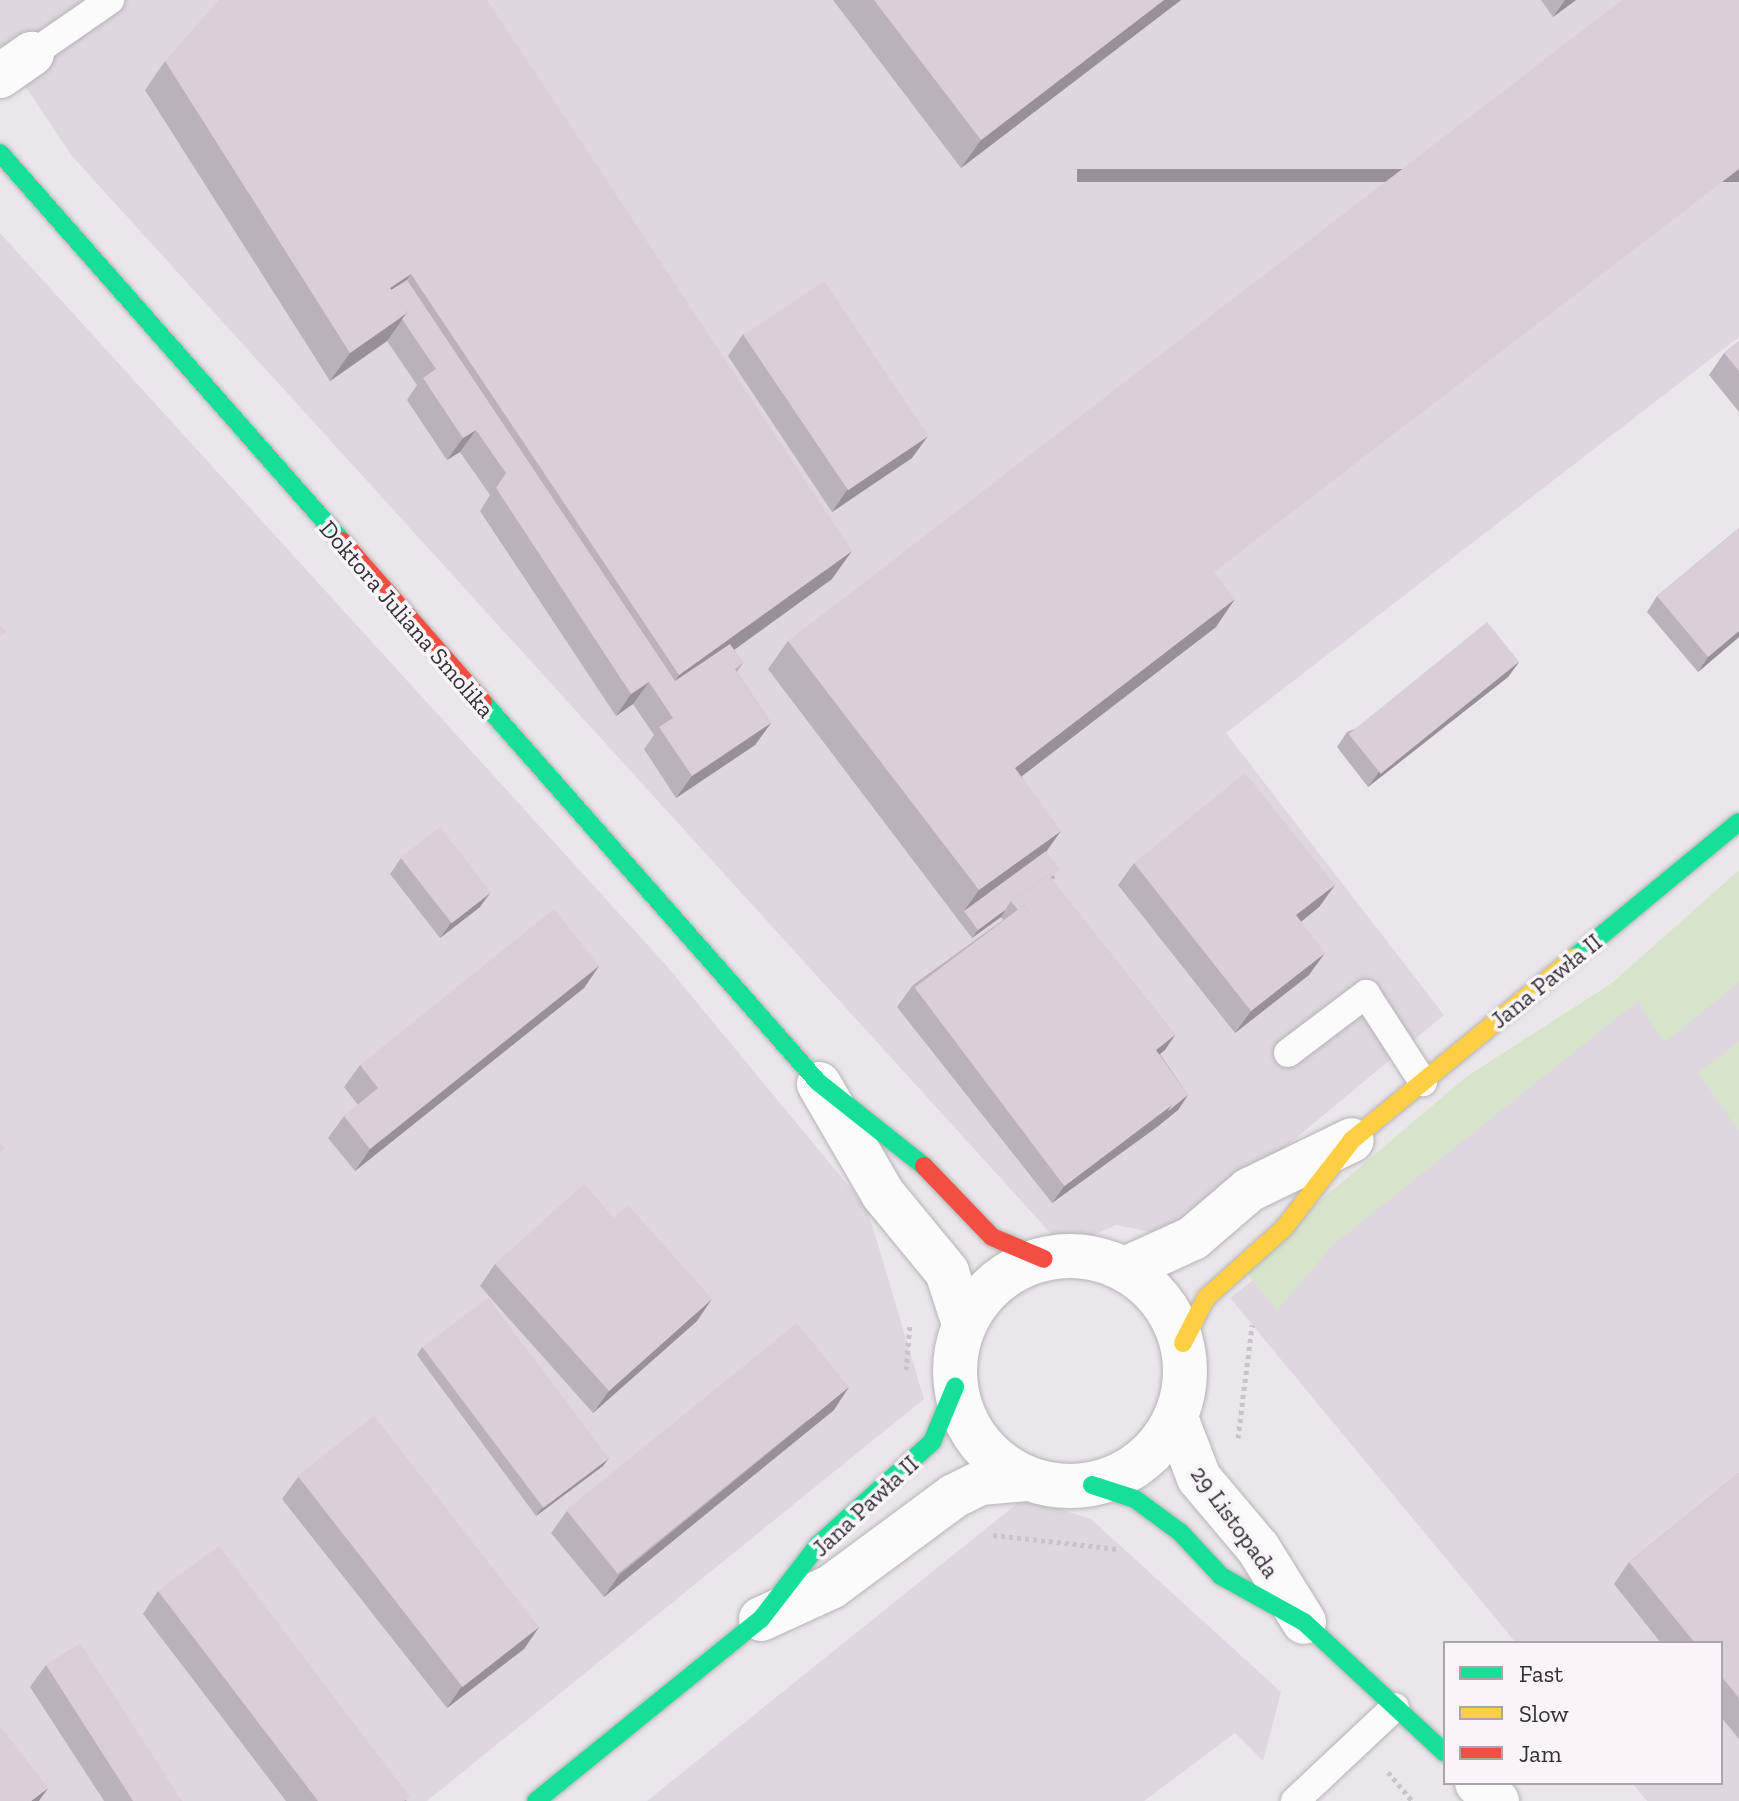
<!DOCTYPE html>
<html>
<head>
<meta charset="utf-8">
<style>
	body { margin:0 }
	#map { position:relative; width:1739px; height:1801px; overflow:hidden; background:#eae7ea; font-family:"Zilla Slab",serif }
	div>[style] { position:absolute }
	.built>* { inset:0; background:#ded7df }
	.green>* { inset:0; background:#d8e3cc }
	.path>* { height:5px; margin-top:-2.5px; transform-origin:0; background:repeating-linear-gradient(90deg,#c7c6c7 0 4px,transparent 0 8px) }
	.roads { filter:drop-shadow(0 0 2px #b5b3b6) drop-shadow(0 0 2px #b5b3b6) }
	.lane>* { height:28px; margin:-14px; padding:0 14px; transform-origin:14px; border-radius:14px; background:#fcfbfc }
	.street>* { height:44px; margin:-22px; padding:0 22px; transform-origin:22px; border-radius:22px; background:#fcfbfc }
	.street>.ring { margin:-22px; padding:0; box-sizing:content-box; background:none; border:44px solid #fcfbfc; border-radius:50% }
	.fast>* { height:18px; margin:-9px; padding:0 9px; transform-origin:9px; border-radius:9px; background:#16e098 }
	.slow>* { height:18px; margin:-9px; padding:0 9px; transform-origin:9px; border-radius:9px; background:#ffcf43 }
	.jam>* { height:18px; margin:-9px; padding:0 9px; transform-origin:9px; border-radius:9px; background:#f24e42 }
	.wall>* { inset:0; background:#bab2ba }
	.shaded-wall>* { inset:0; background:#979197; transform-origin:0 0 }
	.building>* { inset:0; background:#d8cfd8; transform-origin:0 0 }
	span { translate:-50% -50%; white-space:nowrap; text-align:center; line-height:1.15; -webkit-text-stroke:7px #f8f4f8; paint-order:stroke }
	.street-label { font-size:24px; color:#313032 }
	.legend { position:absolute; left:1443px; top:1641px; width:280px; height:144px; box-sizing:border-box; background:#f8f4f8; border:2px solid #a8a6a9; margin:0; padding:10px 14px; list-style:none; font-size:24px; color:#313032 }
	.legend li { display:flex; align-items:center; gap:16px; height:40px }
	.legend b { width:40px; border:2px solid #a8a6a9 }
</style>
</head>
<body>
<div id="map">
	<div class="built">
		<i style="clip-path:polygon(0 0,1739px 0,1739px 337px,1226px 733px,1444px 1015px,1177px 1237px,1116px 1225px,1064px 1248px,71px 155px,0 48px)"></i>
		<i style="clip-path:polygon(0 233px,665px 964px,867px 1208px,924px 1399px,427px 1801px,0 1801px)"></i>
		<i style="clip-path:polygon(1739px 899px,1739px 1801px,1647px 1801px,1632px 1783px,1721px 1783px,1721px 1643px,1516px 1643px,1230px 1298px)"></i>
		<i style="clip-path:polygon(1024px 1498px,1091px 1519px,1281px 1692px,1263px 1761px,1235px 1733px,1144px 1801px,647px 1801px)"></i>
	</div>
	<div class="green">
		<i style="clip-path:polygon(1739px 870px,1739px 982px,1664px 1043px,1638px 1001px,1334px 1244px,1277px 1310px,1242px 1267px,1466px 1077px,1612px 983px)"></i>
		<i style="clip-path:polygon(1739px 1042px,1739px 1131px,1698px 1073px)"></i>
	</div>
	<div class="path">
		<i style="left:906px;top:1370px;width:46px;rotate:-85deg"></i>
		<i style="left:1238px;top:1438px;width:114px;rotate:-82.9deg"></i>
		<i style="left:993px;top:1535px;width:126px;rotate:6.4deg"></i>
		<i style="left:1388px;top:1772px;width:38px;rotate:50deg"></i>
	</div>
	<div class="roads">
		<div class="lane">
			<i style="left:32px;top:54px;width:95px;rotate:-34.7deg"></i>
			<i style="left:1288px;top:1053px;width:98px;rotate:-37.1deg"></i>
			<i style="left:1366px;top:994px;width:105px;rotate:57.1deg"></i>
			<i style="left:1295px;top:1801px;width:137px;rotate:-43.2deg"></i>
		</div>
		<div class="street">
			<i style="left:0;top:76px;width:39px;rotate:-35deg"></i>
			<i style="left:819px;top:1084px;width:127px;rotate:59.8deg"></i>
			<i style="left:883px;top:1194px;width:101px;rotate:50.6deg"></i>
			<i style="left:947px;top:1272px;width:55px;rotate:71.9deg"></i>
			<i class="ring" style="left:955px;top:1256px;width:186px;height:186px"></i>
			<i style="left:1125px;top:1269px;width:75px;rotate:-24.5deg"></i>
			<i style="left:1193px;top:1238px;width:74px;rotate:-40.6deg"></i>
			<i style="left:1249px;top:1190px;width:114px;rotate:-25.9deg"></i>
			<i style="left:1176px;top:1418px;width:64px;rotate:69deg"></i>
			<i style="left:1199px;top:1478px;width:92px;rotate:49.9deg"></i>
			<i style="left:1258px;top:1548px;width:87px;rotate:58.1deg"></i>
			<i style="left:761px;top:1619px;width:77px;rotate:-24.6deg"></i>
			<i style="left:831px;top:1587px;width:153px;rotate:-36.5deg"></i>
			<i style="left:954px;top:1496px;width:30px;rotate:-26deg"></i>
			<i style="left:981px;top:1483px;width:45px;rotate:-5.1deg"></i>
			<i style="left:1477px;top:1783px;width:27px;rotate:42deg"></i>
		</div>
		<div class="fast">
			<i style="left:0;top:153px;width:517px;rotate:48.61deg"></i>
			<i style="left:483px;top:702px;width:507px;rotate:48.6deg"></i>
			<i style="left:818px;top:1082px;width:135px;rotate:38.4deg"></i>
			<i style="left:1575px;top:957px;width:212px;rotate:-39.5deg"></i>
			<i style="left:1092px;top:1485px;width:45px;rotate:18deg"></i>
			<i style="left:1135px;top:1499px;width:56px;rotate:36.3deg"></i>
			<i style="left:1180px;top:1532px;width:60px;rotate:47deg"></i>
			<i style="left:1221px;top:1576px;width:95px;rotate:29deg"></i>
			<i style="left:1304px;top:1622px;width:192px;rotate:42.9deg"></i>
			<i style="left:536px;top:1801px;width:289px;rotate:-39deg"></i>
			<i style="left:761px;top:1619px;width:93px;rotate:-52.4deg"></i>
			<i style="left:818px;top:1545px;width:154px;rotate:-42.1deg"></i>
			<i style="left:932px;top:1442px;width:60px;rotate:-67.3deg"></i>
		</div>
		<div class="slow">
			<i style="left:1183px;top:1343px;width:51px;rotate:-62.9deg"></i>
			<i style="left:1206px;top:1298px;width:105px;rotate:-41.9deg"></i>
			<i style="left:1284px;top:1228px;width:111px;rotate:-52.3deg"></i>
			<i style="left:1352px;top:1140px;width:288px;rotate:-39.4deg"></i>
		</div>
		<div class="jam">
			<i style="left:342px;top:541px;width:214px;rotate:48.8deg"></i>
			<i style="left:924px;top:1166px;width:98px;rotate:46.2deg"></i>
			<i style="left:992px;top:1237px;width:56px;rotate:22.9deg"></i>
		</div>
	</div>
	<div class="wall">
		<i style="clip-path:polygon(833px 0,1181px 0,961px 168px)"></i>
		<i style="clip-path:polygon(1541px 0,1576px 0,1553px 17px)"></i>
		<i style="clip-path:polygon(165px 61px,832px 579px,734px 650px,743px 663px,737px 672px,771px 723px,755px 745px,676px 798px,644px 749px,654px 735px,633px 704px,616px 716px,480px 511px,490px 495px,460px 452px,447px 460px,407px 400px,417px 385px,387px 341px,330px 381px,145px 90px)"></i>
		<i style="clip-path:polygon(743px 334px,912px 458px,832px 512px,728px 356px)"></i>
		<i style="clip-path:polygon(1739px 341px,1739px 412px,1709px 375px,1724px 353px)"></i>
		<i style="clip-path:polygon(1739px 528px,1739px 637px,1698px 672px,1647px 612px,1657px 596px)"></i>
		<i style="clip-path:polygon(1221px 580px,1216px 627px,1022px 776px,1055px 878px,1052px 880px,1175px 1035px,1165px 1050px,1160px 1054px,1188px 1095px,1178px 1110px,1157px 1127px,1052px 1203px,897px 1007px,913px 985px,1003px 920px,1001px 917px,972px 938px,768px 669px,788px 641px)"></i>
		<i style="clip-path:polygon(1519px 662px,1508px 677px,1368px 787px,1337px 747px,1347px 732px)"></i>
		<i style="clip-path:polygon(401px 858px,480px 907px,440px 938px,390px 874px)"></i>
		<i style="clip-path:polygon(1134px 863px,1335px 885px,1319px 907px,1301px 922px,1309px 975px,1235px 1033px,1118px 885px)"></i>
		<i style="clip-path:polygon(599px 966px,584px 988px,355px 1171px,328px 1138px,344px 1116px,358px 1105px,344px 1087px,360px 1065px)"></i>
		<i style="clip-path:polygon(614px 1218px,697px 1321px,593px 1413px,480px 1286px,495px 1264px)"></i>
		<i style="clip-path:polygon(422px 1347px,609px 1458px,603px 1466px,536px 1516px,417px 1355px)"></i>
		<i style="clip-path:polygon(834px 1410px,604px 1597px,551px 1533px,567px 1511px)"></i>
		<i style="clip-path:polygon(1739px 1473px,1739px 1739px,1721px 1717px,1721px 1643px,1661px 1643px,1614px 1584px,1629px 1562px)"></i>
		<i style="clip-path:polygon(298px 1477px,539px 1627px,524px 1649px,447px 1708px,282px 1499px)"></i>
		<i style="clip-path:polygon(158px 1591px,407px 1801px,286px 1801px,143px 1614px)"></i>
		<i style="clip-path:polygon(46px 1665px,182px 1801px,104px 1801px,30px 1687px)"></i>
	</div>
	<div class="shaded-wall">
		<i style="clip-path:polygon(1164px 0,1181px 0,961px 168px,981px 140px)"></i>
		<i style="clip-path:polygon(1565px 0,1576px 0,1553px 17px)"></i>
		<i style="left:1739px;top:169px;width:13px;height:662px;rotate:90deg"></i>
		<i style="clip-path:polygon(411px 274px,391px 302px,390px 288px)"></i>
		<i style="clip-path:polygon(407px 313px,387px 341px,330px 381px,350px 353px)"></i>
		<i style="clip-path:polygon(476px 430px,460px 452px,447px 460px,463px 438px)"></i>
		<i style="clip-path:polygon(928px 436px,912px 458px,832px 512px,847px 490px)"></i>
		<i style="clip-path:polygon(852px 551px,832px 579px,662px 702px,679px 675px)"></i>
		<i style="clip-path:polygon(1235px 599px,1216px 627px,996px 796px,1015px 768px)"></i>
		<i style="clip-path:polygon(1739px 631px,1739px 637px,1698px 672px,1708px 657px)"></i>
		<i style="clip-path:polygon(1519px 662px,1508px 677px,1368px 787px,1379px 772px)"></i>
		<i style="clip-path:polygon(649px 682px,633px 704px,616px 716px,631px 694px)"></i>
		<i style="clip-path:polygon(771px 723px,755px 745px,676px 798px,692px 776px)"></i>
		<i style="clip-path:polygon(1061px 831px,1041px 859px,964px 911px,979px 890px)"></i>
		<i style="clip-path:polygon(1335px 885px,1319px 907px,1281px 938px,1296px 915px)"></i>
		<i style="clip-path:polygon(491px 892px,480px 907px,440px 938px,451px 923px)"></i>
		<i style="clip-path:polygon(1005px 910px,1001px 917px,972px 938px,978px 930px)"></i>
		<i style="clip-path:polygon(1325px 953px,1309px 975px,1235px 1033px,1251px 1011px)"></i>
		<i style="clip-path:polygon(599px 966px,584px 988px,355px 1171px,370px 1149px)"></i>
		<i style="clip-path:polygon(1175px 1035px,1165px 1050px,1146px 1065px,1156px 1050px)"></i>
		<i style="clip-path:polygon(1188px 1095px,1178px 1110px,1157px 1127px,1052px 1203px,1068px 1181px,1172px 1105px)"></i>
		<i style="clip-path:polygon(712px 1299px,697px 1321px,593px 1413px,609px 1391px)"></i>
		<i style="clip-path:polygon(849px 1387px,834px 1410px,604px 1597px,619px 1575px)"></i>
		<i style="clip-path:polygon(609px 1458px,603px 1466px,536px 1516px,542px 1508px)"></i>
		<i style="clip-path:polygon(539px 1627px,524px 1649px,447px 1708px,462px 1686px)"></i>
		<i style="clip-path:polygon(48px 1788px,39px 1801px,31px 1801px)"></i>
	</div>
	<div class="building">
		<i style="clip-path:polygon(219px 0,487px 0,852px 551px,679px 675px,411px 274px,390px 288px,407px 313px,350px 353px,165px 61px)"></i>
		<i style="clip-path:polygon(874px 0,1164px 0,981px 140px)"></i>
		<i style="clip-path:polygon(1622px 0,1739px 0,1739px 169px,1214px 572px,1235px 599px,1015px 768px,1061px 831px,979px 890px,788px 641px)"></i>
		<i style="clip-path:polygon(407px 280px,675px 681px,730px 644px,743px 663px,735px 669px,771px 723px,692px 776px,659px 727px,673px 718px,649px 682px,631px 694px,496px 488px,506px 473px,476px 430px,463px 438px,423px 378px,436px 369px,402px 319px,407px 313px,391px 290px)"></i>
		<i style="left:824px;top:281px;width:187px;height:97px;rotate:56deg"></i>
		<i style="clip-path:polygon(1739px 341px,1739px 371px,1724px 353px)"></i>
		<i style="clip-path:polygon(1739px 528px,1739px 631px,1708px 657px,1657px 596px)"></i>
		<i style="left:1487px;top:622px;width:51px;height:178px;rotate:51deg"></i>
		<i style="clip-path:polygon(0 625px,6px 632px,0 637px)"></i>
		<i style="clip-path:polygon(1245px 773px,1335px 885px,1296px 915px,1325px 953px,1251px 1011px,1134px 863px)"></i>
		<i style="left:440px;top:827px;width:83px;height:50px;rotate:52deg"></i>
		<i style="clip-path:polygon(1046px 851px,1060px 870px,1051px 877px,1049px 875px,1011px 901px,1005px 910px,978px 930px,964px 911px)"></i>
		<i style="clip-path:polygon(1049px 875px,1175px 1035px,1156px 1050px,1188px 1095px,1167px 1112px,1172px 1105px,1024px 905px,1018px 910px,1011px 901px)"></i>
		<i style="left:1024px;top:905px;width:249px;height:137px;rotate:53deg"></i>
		<i style="clip-path:polygon(554px 909px,599px 966px,370px 1149px,344px 1116px,378px 1088px,360px 1065px)"></i>
		<i style="clip-path:polygon(0 1143px,5px 1149px,0 1153px)"></i>
		<i style="clip-path:polygon(584px 1184px,614px 1218px,628px 1205px,712px 1299px,609px 1391px,495px 1264px)"></i>
		<i style="left:488px;top:1298px;width:201px;height:82px;rotate:53deg"></i>
		<i style="left:797px;top:1323px;width:82px;height:297px;rotate:51deg"></i>
		<i style="left:374px;top:1416px;width:268px;height:97px;rotate:52deg"></i>
		<i style="clip-path:polygon(1739px 1473px,1739px 1698px,1721px 1676px,1721px 1643px,1695px 1643px,1629px 1562px)"></i>
		<i style="clip-path:polygon(219px 1546px,410px 1797px,404px 1801px,318px 1801px,158px 1591px)"></i>
		<i style="clip-path:polygon(80px 1643px,182px 1801px,133px 1801px,46px 1665px)"></i>
		<i style="clip-path:polygon(0 1726px,48px 1788px,31px 1801px,0 1801px)"></i>
	</div>
	<div class="street-label">
		<span style="left:407px;top:619px;rotate:49deg">Doktora Juliana Smolika</span>
		<span style="left:1546px;top:981px;rotate:-39deg">Jana Pawła II</span>
		<span style="left:865px;top:1506px;rotate:-43deg">Jana Pawła II</span>
		<span style="left:1235px;top:1522px;rotate:54deg">29 Listopada</span>
	</div>
	<ul class="legend">
	<li><b style="height:10px;background:#16e098"></b>Fast</li>
	<li><b style="height:10px;background:#ffcf43"></b>Slow</li>
	<li><b style="height:10px;background:#f24e42"></b>Jam</li>
	</ul>
</div>
</body>
</html>
